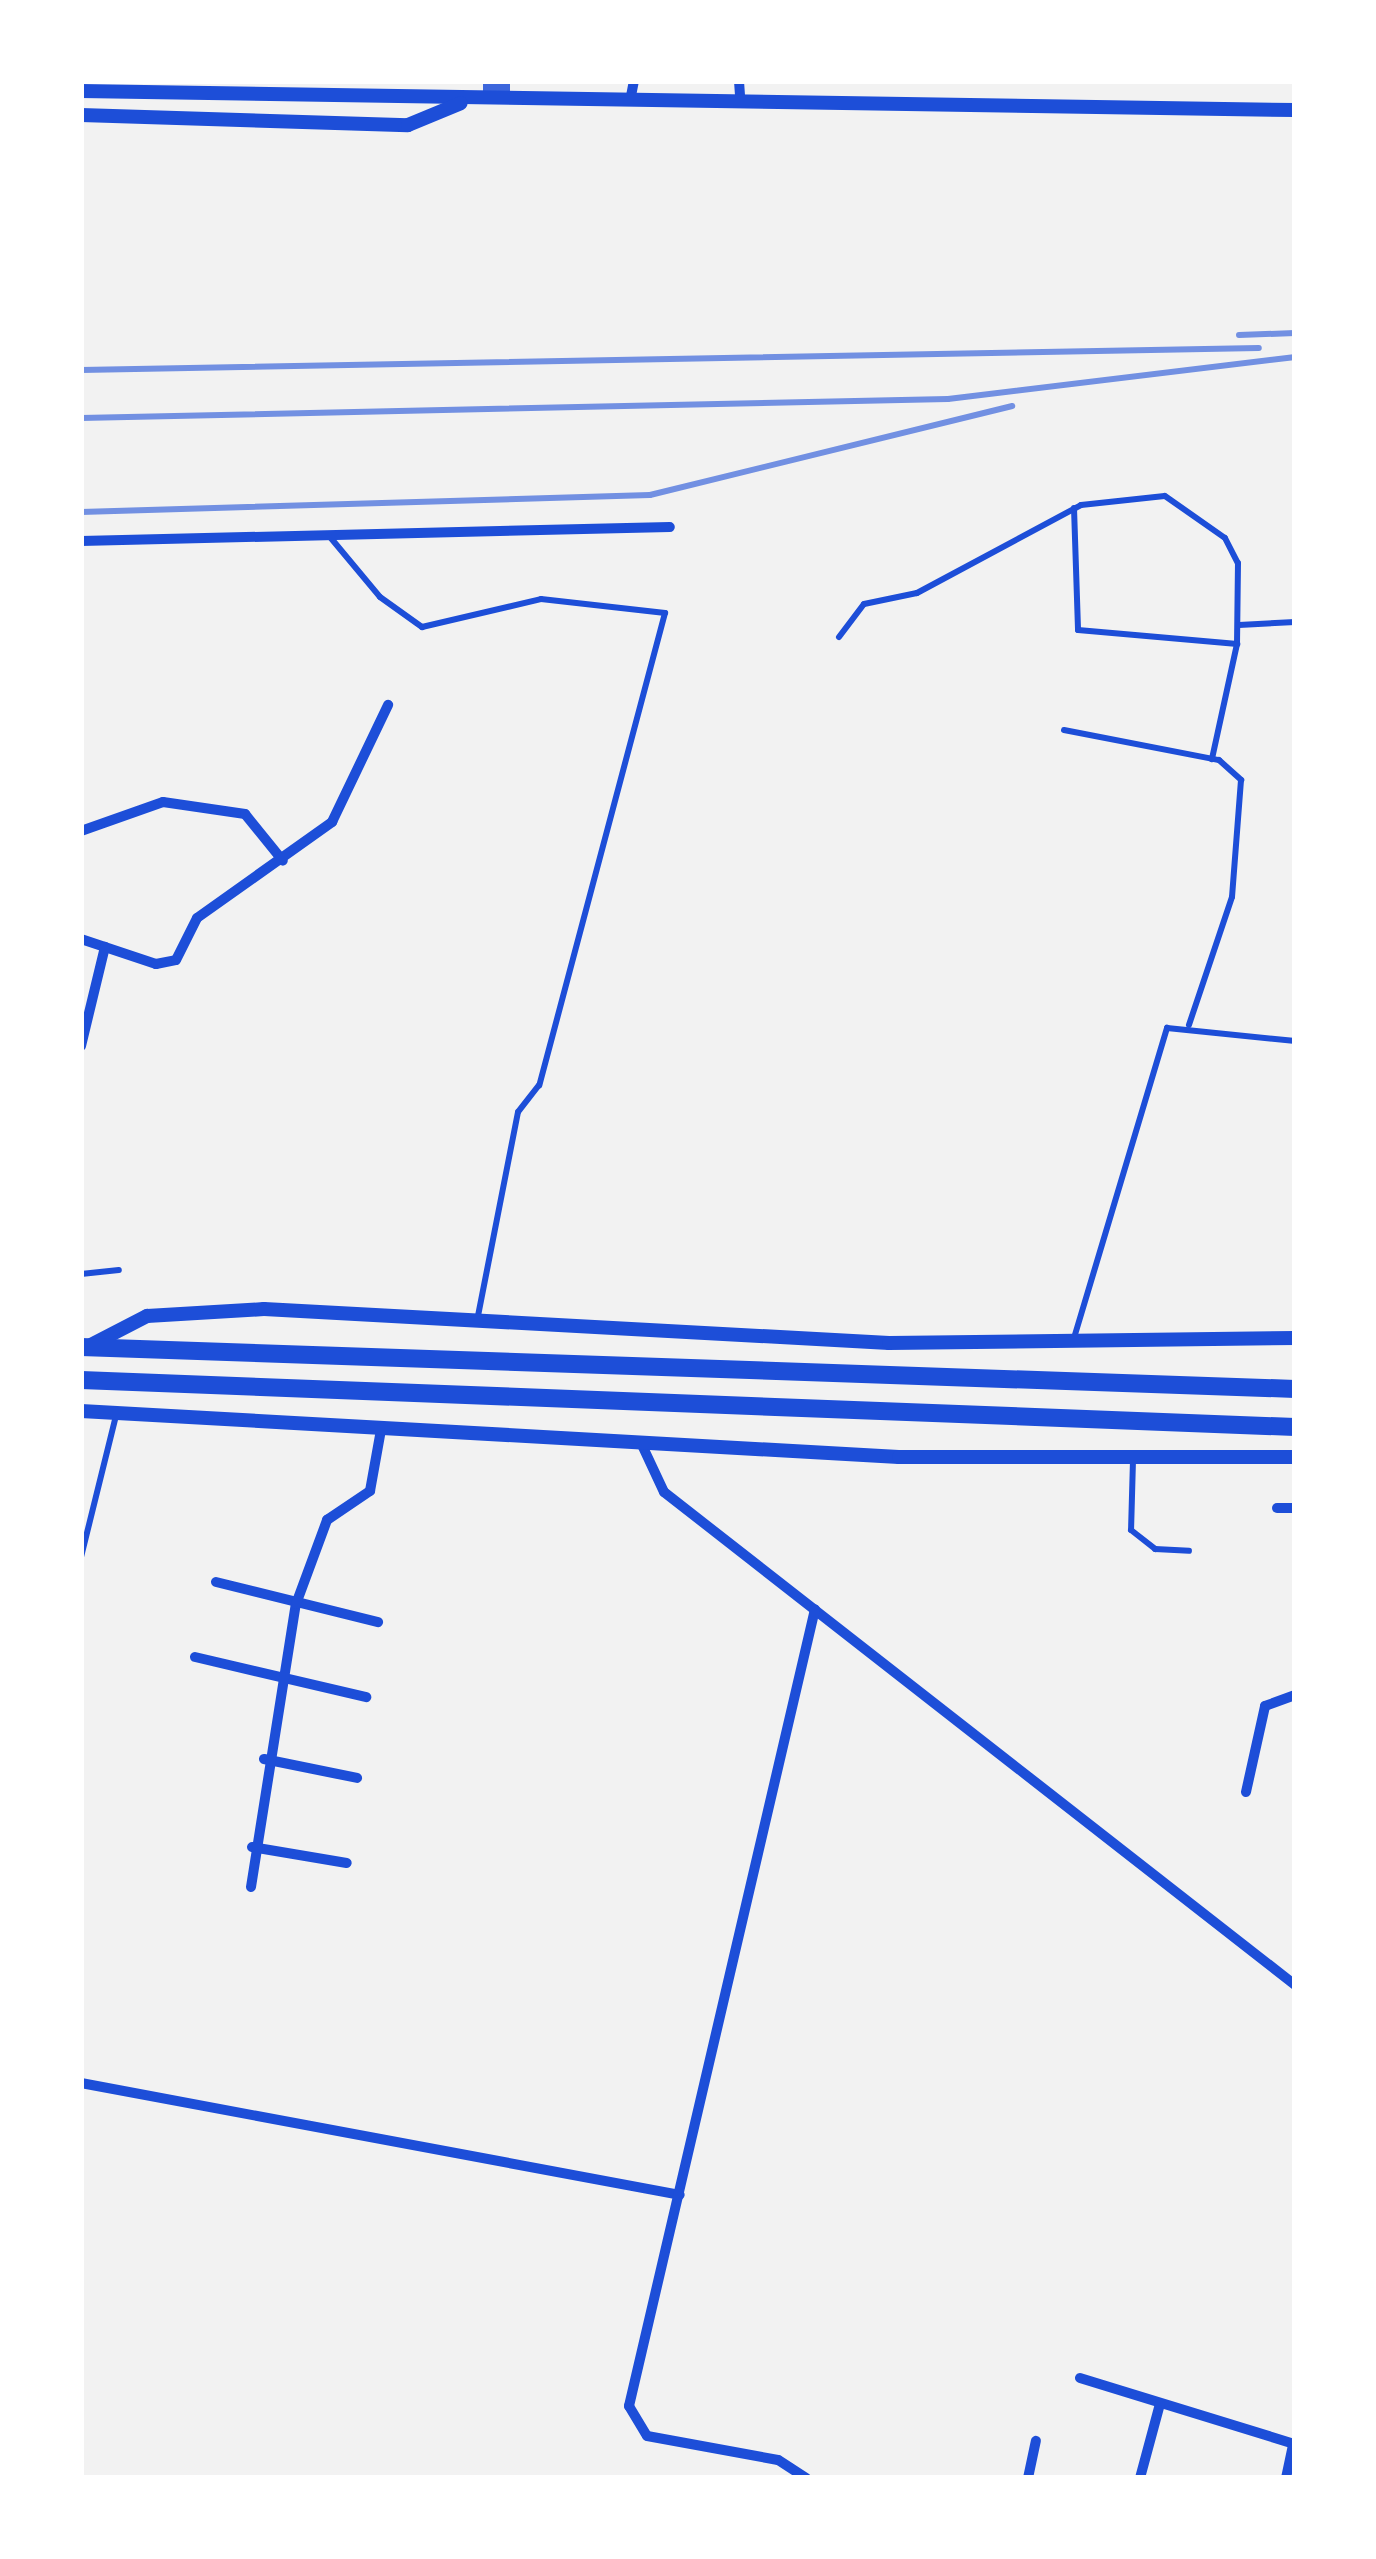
<!DOCTYPE html>
<html>
<head>
<meta charset="utf-8">
<style>
	body { margin:0 }
	#map { position:relative; width:1376px; height:2559px; overflow:hidden; background:#f2f2f2; font-family:Jost,sans-serif }
	div>[style] { position:absolute }
	.building>* { inset:0; background:#3d67dc; transform-origin:0 0 }
	.service>* { height:6px; margin:-3px; padding:0 3px; transform-origin:3px; border-radius:3px; background:#1d4ed8 }
	.minor>* { height:10px; margin:-5px; padding:0 5px; transform-origin:5px; border-radius:5px; background:#1d4ed8 }
	.tertiary>* { height:14px; margin:-7px; padding:0 7px; transform-origin:7px; border-radius:7px; background:#1d4ed8 }
	.trunk>* { height:18px; margin:-9px; padding:0 9px; transform-origin:9px; border-radius:9px; background:#1d4ed8 }
	.rail>* { height:6px; margin:-3px; padding:0 3px; transform-origin:3px; border-radius:3px; background:#7290e2 }
	span { translate:-50% -50%; white-space:nowrap; text-align:center; line-height:1.15; -webkit-text-stroke:10px #fff; paint-order:stroke }
	.frame { position:absolute; inset:0; border:84px solid #fff; pointer-events:none }
</style>
</head>
<body>
<div id="map">
	<div class="building">
		<i style="left:483px;top:81px;width:27px;height:14px"></i>
	</div>
	<div class="service">
		<i style="left:1074px;top:508px;width:122px;rotate:88.1deg"></i>
		<i style="left:1078px;top:630px;width:160px;rotate:5deg"></i>
		<i style="left:330px;top:537px;width:78px;rotate:50.2deg"></i>
		<i style="left:380px;top:597px;width:52px;rotate:35.5deg"></i>
		<i style="left:422px;top:627px;width:122px;rotate:-13.2deg"></i>
		<i style="left:541px;top:599px;width:125px;rotate:6.4deg"></i>
		<i style="left:665px;top:613px;width:489px;rotate:104.9deg"></i>
		<i style="left:539px;top:1085px;width:34px;rotate:128deg"></i>
		<i style="left:518px;top:1112px;width:207px;rotate:101.1deg"></i>
		<i style="left:1239px;top:625px;width:56px;rotate:-3.1deg"></i>
		<i style="left:839px;top:637px;width:41px;rotate:-52.9deg"></i>
		<i style="left:864px;top:604px;width:54px;rotate:-11.7deg"></i>
		<i style="left:917px;top:593px;width:186px;rotate:-28.2deg"></i>
		<i style="left:1081px;top:505px;width:84px;rotate:-6.1deg"></i>
		<i style="left:1165px;top:496px;width:73px;rotate:35deg"></i>
		<i style="left:1225px;top:538px;width:28px;rotate:63deg"></i>
		<i style="left:1238px;top:563px;width:81px;rotate:90.7deg"></i>
		<i style="left:1237px;top:644px;width:118px;rotate:102.3deg"></i>
		<i style="left:1064px;top:730px;width:158px;rotate:11deg"></i>
		<i style="left:1219px;top:760px;width:30px;rotate:42deg"></i>
		<i style="left:1241px;top:780px;width:117px;rotate:94.4deg"></i>
		<i style="left:1232px;top:897px;width:135px;rotate:108.6deg"></i>
		<i style="left:81px;top:1274px;width:38px;rotate:-6deg"></i>
		<i style="left:1074px;top:1338px;width:324px;rotate:-73.3deg"></i>
		<i style="left:1167px;top:1028px;width:129px;rotate:5.8deg"></i>
		<i style="left:1133px;top:1460px;width:70px;rotate:91.6deg"></i>
		<i style="left:1131px;top:1530px;width:31px;rotate:38deg"></i>
		<i style="left:1155px;top:1549px;width:34px;rotate:3deg"></i>
		<i style="left:81px;top:1557px;width:145px;rotate:-76.1deg"></i>
	</div>
	<div class="minor">
		<i style="left:739px;top:81px;width:16px;rotate:86deg"></i>
		<i style="left:631px;top:96px;width:15px;rotate:-79deg"></i>
		<i style="left:81px;top:541px;width:589px;rotate:-1.36deg"></i>
		<i style="left:81px;top:831px;width:87px;rotate:-19.5deg"></i>
		<i style="left:163px;top:802px;width:83px;rotate:8.3deg"></i>
		<i style="left:245px;top:814px;width:60px;rotate:51deg"></i>
		<i style="left:81px;top:939px;width:79px;rotate:18.4deg"></i>
		<i style="left:156px;top:964px;width:20px;rotate:-11deg"></i>
		<i style="left:176px;top:960px;width:47px;rotate:-63.4deg"></i>
		<i style="left:197px;top:918px;width:166px;rotate:-35.4deg"></i>
		<i style="left:332px;top:822px;width:130px;rotate:-64.4deg"></i>
		<i style="left:81px;top:1046px;width:102px;rotate:-76.4deg"></i>
		<i style="left:642px;top:1445px;width:52px;rotate:64.9deg"></i>
		<i style="left:664px;top:1492px;width:801px;rotate:38deg"></i>
		<i style="left:1277px;top:1508px;width:18px"></i>
		<i style="left:216px;top:1582px;width:167px;rotate:13.9deg"></i>
		<i style="left:195px;top:1657px;width:176px;rotate:13.2deg"></i>
		<i style="left:264px;top:1759px;width:95px;rotate:11.5deg"></i>
		<i style="left:1246px;top:1792px;width:88px;rotate:-77.5deg"></i>
		<i style="left:1265px;top:1706px;width:32px;rotate:-20deg"></i>
		<i style="left:252px;top:1847px;width:96px;rotate:9.6deg"></i>
		<i style="left:251px;top:1887px;width:287px;rotate:-81deg"></i>
		<i style="left:296px;top:1604px;width:90px;rotate:-69.7deg"></i>
		<i style="left:327px;top:1520px;width:52px;rotate:-34deg"></i>
		<i style="left:370px;top:1491px;width:62px;rotate:-79.8deg"></i>
		<i style="left:81px;top:2083px;width:609px;rotate:10.59deg"></i>
		<i style="left:1080px;top:2378px;width:225px;rotate:17.1deg"></i>
		<i style="left:806px;top:2478px;width:33px;rotate:-147deg"></i>
		<i style="left:778px;top:2460px;width:133px;rotate:-169.6deg"></i>
		<i style="left:647px;top:2436px;width:35px;rotate:-121deg"></i>
		<i style="left:629px;top:2406px;width:818px;rotate:-76.86deg"></i>
		<i style="left:1028px;top:2478px;width:38px;rotate:-78deg"></i>
		<i style="left:1140px;top:2478px;width:77px;rotate:-74.9deg"></i>
		<i style="left:1286px;top:2478px;width:35px;rotate:-78deg"></i>
	</div>
	<div class="tertiary">
		<i style="left:81px;top:91px;width:1214px;rotate:0.9deg"></i>
		<i style="left:81px;top:115px;width:327px;rotate:1.8deg"></i>
		<i style="left:408px;top:125px;width:57px;rotate:-22.5deg"></i>
		<i style="left:87px;top:1347px;width:68px;rotate:-27.3deg"></i>
		<i style="left:147px;top:1316px;width:117px;rotate:-3.4deg"></i>
		<i style="left:264px;top:1309px;width:626px;rotate:3.11deg"></i>
		<i style="left:889px;top:1343px;width:406px;rotate:-0.7deg"></i>
		<i style="left:81px;top:1411px;width:819px;rotate:3.22deg"></i>
		<i style="left:899px;top:1457px;width:396px"></i>
	</div>
	<div class="trunk">
		<i style="left:81px;top:1347px;width:1215px;rotate:1.98deg"></i>
		<i style="left:81px;top:1380px;width:1215px;rotate:2.22deg"></i>
	</div>
	<div class="rail">
		<i style="left:1239px;top:335px;width:56px;rotate:-2deg"></i>
		<i style="left:81px;top:370px;width:1178px;rotate:-1.07deg"></i>
		<i style="left:81px;top:418px;width:867px;rotate:-1.26deg"></i>
		<i style="left:948px;top:399px;width:350px;rotate:-6.9deg"></i>
		<i style="left:81px;top:512px;width:569px;rotate:-1.71deg"></i>
		<i style="left:650px;top:495px;width:373px;rotate:-13.8deg"></i>
	</div>
	<div class="frame"></div>
</div>
</body>
</html>
